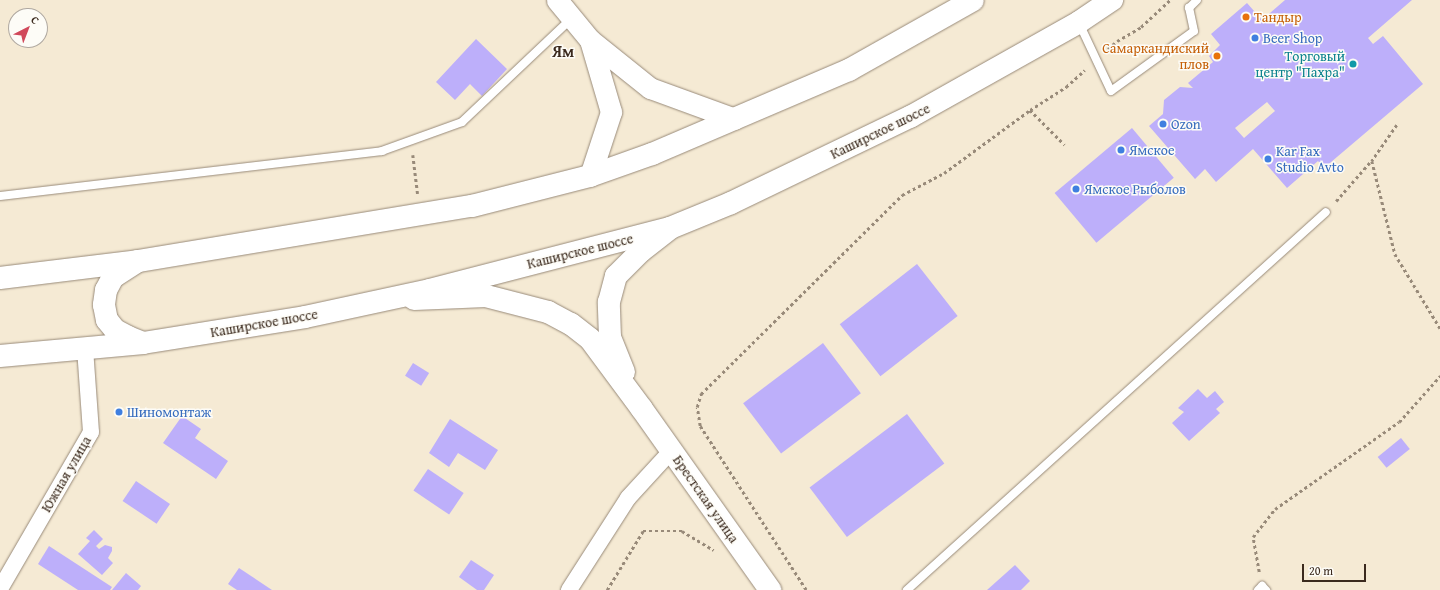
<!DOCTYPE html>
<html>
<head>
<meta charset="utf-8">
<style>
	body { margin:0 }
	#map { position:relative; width:1440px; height:590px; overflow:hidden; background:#f5ead4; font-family:"Gentium Book Plus",serif }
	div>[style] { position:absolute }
	.building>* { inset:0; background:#bdaffa; transform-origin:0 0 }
	.path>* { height:2.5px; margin-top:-1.25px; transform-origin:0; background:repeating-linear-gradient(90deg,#988a79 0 3px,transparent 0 6px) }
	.roads { filter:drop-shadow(0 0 1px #988a79) drop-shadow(0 0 1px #988a79) }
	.service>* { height:8px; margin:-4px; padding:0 4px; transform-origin:4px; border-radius:4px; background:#fff }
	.minor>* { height:16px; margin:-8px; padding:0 8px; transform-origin:8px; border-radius:8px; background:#fff }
	.tertiary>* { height:21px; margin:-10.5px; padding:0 10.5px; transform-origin:10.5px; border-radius:10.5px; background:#fff }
	.secondary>* { height:22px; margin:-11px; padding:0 11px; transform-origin:11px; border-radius:11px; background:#fff }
	.primary>* { height:22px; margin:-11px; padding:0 11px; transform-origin:11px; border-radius:11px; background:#fff }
	.dots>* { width:11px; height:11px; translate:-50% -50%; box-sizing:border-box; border:2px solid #fdfcf7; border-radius:50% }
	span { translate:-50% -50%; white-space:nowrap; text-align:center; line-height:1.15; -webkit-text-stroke:3px #fdfcf7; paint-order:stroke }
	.food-label { font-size:14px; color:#c56008 }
	.left { translate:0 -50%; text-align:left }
	.right { translate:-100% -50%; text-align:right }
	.shop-label { font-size:14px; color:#366cbe }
	.culture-label { font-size:14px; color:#0d838f }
	.street-label { font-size:14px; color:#3b2a1e }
	.quarter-label { font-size:16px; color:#3b2a1e; font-weight:700 }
	.north { position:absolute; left:8px; top:8px; width:40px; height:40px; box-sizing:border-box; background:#fdfcf7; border:1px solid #afa8a0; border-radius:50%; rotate:42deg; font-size:11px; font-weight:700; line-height:16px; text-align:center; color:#3b2a1e }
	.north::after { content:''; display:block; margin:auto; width:14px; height:18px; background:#d1495b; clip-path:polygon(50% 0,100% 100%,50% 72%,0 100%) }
	.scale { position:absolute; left:1302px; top:564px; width:64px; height:18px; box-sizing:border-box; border:2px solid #3b2a1e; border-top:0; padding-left:5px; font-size:12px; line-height:14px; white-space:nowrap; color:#3b2a1e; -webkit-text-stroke:3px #fdfcf7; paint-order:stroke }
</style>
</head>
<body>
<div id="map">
	<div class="building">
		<i style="clip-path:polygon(evenodd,1285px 0,1412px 0,1368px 38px,1373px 44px,1383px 36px,1423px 84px,1324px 168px,1318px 161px,1287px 188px,1253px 149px,1216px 182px,1205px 169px,1195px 179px,1149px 126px,1163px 114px,1164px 100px,1180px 87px,1193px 88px,1188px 83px,1213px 62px,1209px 56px,1220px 45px,1211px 34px,1247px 3px,1262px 20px,1285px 0,1267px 102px,1275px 111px,1244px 138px,1235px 128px,1267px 102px)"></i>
		<i style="clip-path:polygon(476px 39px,507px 69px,482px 96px,470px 84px,455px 100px,436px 82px)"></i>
		<i style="left:1132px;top:128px;width:65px;height:101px;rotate:50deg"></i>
		<i style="left:917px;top:264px;width:66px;height:98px;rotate:52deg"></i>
		<i style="left:823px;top:343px;width:63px;height:100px;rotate:53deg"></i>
		<i style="left:413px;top:363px;width:19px;height:15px;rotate:32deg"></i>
		<i style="clip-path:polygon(1198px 389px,1207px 398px,1215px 391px,1224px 402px,1216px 409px,1220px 413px,1189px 441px,1172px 423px,1184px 412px,1178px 408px)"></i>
		<i style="left:907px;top:414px;width:62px;height:122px;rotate:53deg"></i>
		<i style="clip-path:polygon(182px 416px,201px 429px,195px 438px,228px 461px,216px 479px,163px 443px)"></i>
		<i style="clip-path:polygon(450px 419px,498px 450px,485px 470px,458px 453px,449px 467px,429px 453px)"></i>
		<i style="left:1401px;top:438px;width:14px;height:30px;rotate:51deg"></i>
		<i style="left:428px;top:469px;width:43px;height:26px;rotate:34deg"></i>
		<i style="left:136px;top:481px;width:41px;height:24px;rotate:34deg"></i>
		<i style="clip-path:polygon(94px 530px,103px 539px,96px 546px,99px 549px,105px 545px,112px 547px,112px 551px,108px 558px,113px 563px,102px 575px,78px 554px,90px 541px,86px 538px)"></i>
		<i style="clip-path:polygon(49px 546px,112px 587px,110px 590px,78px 590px,38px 564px)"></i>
		<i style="clip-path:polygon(471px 560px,494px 575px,484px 590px,477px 590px,459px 577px)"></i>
		<i style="clip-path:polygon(1015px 565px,1030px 581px,1021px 590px,987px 590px)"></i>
		<i style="clip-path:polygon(239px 568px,272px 590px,237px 590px,228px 584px)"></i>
		<i style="clip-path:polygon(126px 573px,141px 586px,138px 590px,112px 590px)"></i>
	</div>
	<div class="path">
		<i style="left:1108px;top:49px;width:12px;rotate:-42deg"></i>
		<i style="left:1117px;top:41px;width:28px;rotate:-30deg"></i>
		<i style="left:1141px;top:27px;width:40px;rotate:-43deg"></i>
		<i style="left:1030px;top:110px;width:49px;rotate:45deg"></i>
		<i style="left:1397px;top:125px;width:44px;rotate:124.8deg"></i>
		<i style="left:1372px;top:161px;width:96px;rotate:76.1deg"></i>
		<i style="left:1395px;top:254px;width:87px;rotate:58.7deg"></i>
		<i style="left:413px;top:155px;width:39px;rotate:83deg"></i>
		<i style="left:1336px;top:201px;width:53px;rotate:-48.8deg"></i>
		<i style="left:1259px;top:572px;width:36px;rotate:-100deg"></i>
		<i style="left:1253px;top:537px;width:36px;rotate:-52deg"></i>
		<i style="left:1275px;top:509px;width:151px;rotate:-35.1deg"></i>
		<i style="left:1399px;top:422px;width:62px;rotate:-48.3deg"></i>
		<i style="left:607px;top:590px;width:69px;rotate:-58.6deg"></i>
		<i style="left:643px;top:531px;width:39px"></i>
		<i style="left:682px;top:531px;width:37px;rotate:31deg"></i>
		<i style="left:806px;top:590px;width:195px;rotate:-122.9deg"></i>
		<i style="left:700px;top:426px;width:19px;rotate:-99deg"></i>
		<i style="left:697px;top:407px;width:14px;rotate:-73deg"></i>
		<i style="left:701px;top:394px;width:283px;rotate:-44.7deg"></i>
		<i style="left:902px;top:195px;width:47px;rotate:-27.6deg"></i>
		<i style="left:944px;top:173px;width:107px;rotate:-36.2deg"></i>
		<i style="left:1030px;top:110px;width:43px;rotate:-32.6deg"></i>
		<i style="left:1066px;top:87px;width:25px;rotate:-42deg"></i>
	</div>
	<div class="roads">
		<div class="service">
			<i style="left:1079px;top:23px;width:75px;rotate:64.8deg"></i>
			<i style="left:1111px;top:91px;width:102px;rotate:-35.9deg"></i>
			<i style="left:1194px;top:31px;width:24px;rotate:-102deg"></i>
			<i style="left:1189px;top:8px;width:11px;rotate:-45deg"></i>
			<i style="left:0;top:196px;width:385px;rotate:-6.7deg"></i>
			<i style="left:382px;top:151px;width:85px;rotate:-19.9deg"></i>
			<i style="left:462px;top:122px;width:151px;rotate:-43.4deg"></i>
			<i style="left:907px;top:590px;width:564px;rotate:-42.06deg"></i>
			<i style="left:1258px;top:590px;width:6px;rotate:-45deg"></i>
			<i style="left:1262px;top:586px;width:6px;rotate:45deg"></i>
		</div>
		<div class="minor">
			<i style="left:0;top:589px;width:181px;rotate:-59.9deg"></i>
			<i style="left:91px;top:432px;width:83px;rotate:-94.1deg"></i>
			<i style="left:569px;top:590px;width:109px;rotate:-57.3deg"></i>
			<i style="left:628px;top:498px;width:65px;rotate:-47.5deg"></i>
		</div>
		<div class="tertiary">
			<i style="left:557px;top:0;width:52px;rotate:50.5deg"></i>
			<i style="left:590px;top:40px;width:77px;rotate:38.7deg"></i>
			<i style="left:650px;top:88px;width:90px;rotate:20deg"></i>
			<i style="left:590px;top:40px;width:75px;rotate:73.7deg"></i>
			<i style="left:611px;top:112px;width:67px;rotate:108.2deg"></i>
		</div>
		<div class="secondary">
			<i style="left:138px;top:261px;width:30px;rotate:147deg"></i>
			<i style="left:113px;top:277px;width:15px;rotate:118deg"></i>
			<i style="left:106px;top:290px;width:15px;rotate:98deg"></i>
			<i style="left:104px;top:305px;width:15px;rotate:79deg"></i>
			<i style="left:107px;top:320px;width:13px;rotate:51deg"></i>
			<i style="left:115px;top:330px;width:15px;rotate:28deg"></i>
			<i style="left:128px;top:337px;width:16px;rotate:22deg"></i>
			<i style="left:414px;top:299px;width:72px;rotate:-2.4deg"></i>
			<i style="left:486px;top:296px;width:64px;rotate:14.5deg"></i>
			<i style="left:548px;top:312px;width:26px;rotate:28deg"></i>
			<i style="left:571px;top:324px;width:24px;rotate:38deg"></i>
			<i style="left:590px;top:339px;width:87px;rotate:53.4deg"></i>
			<i style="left:642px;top:409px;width:222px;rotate:54.7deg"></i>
			<i style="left:624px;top:372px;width:37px;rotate:-112deg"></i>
			<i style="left:610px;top:338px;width:36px;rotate:-92deg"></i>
			<i style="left:609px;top:302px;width:27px;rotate:-75deg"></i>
			<i style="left:616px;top:276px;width:35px;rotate:-45deg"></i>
			<i style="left:641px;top:251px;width:37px;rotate:-38deg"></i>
		</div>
		<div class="primary">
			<i style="left:0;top:278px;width:139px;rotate:-7deg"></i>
			<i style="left:138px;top:261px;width:338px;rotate:-9.4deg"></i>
			<i style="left:472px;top:206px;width:122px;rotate:-14.3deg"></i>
			<i style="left:590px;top:176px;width:66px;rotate:-19.5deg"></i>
			<i style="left:652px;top:154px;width:214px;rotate:-23.1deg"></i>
			<i style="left:849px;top:70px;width:142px;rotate:-29.4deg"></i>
			<i style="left:0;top:356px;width:144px;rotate:-5.2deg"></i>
			<i style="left:143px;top:343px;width:164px;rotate:-9.1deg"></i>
			<i style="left:305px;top:317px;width:128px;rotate:-12.2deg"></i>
			<i style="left:430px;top:290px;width:248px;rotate:-14.5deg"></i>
			<i style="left:670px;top:228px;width:66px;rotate:-22.3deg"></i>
			<i style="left:731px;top:203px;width:199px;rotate:-25.7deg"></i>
			<i style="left:910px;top:117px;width:194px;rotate:-29.3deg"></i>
			<i style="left:1079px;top:22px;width:40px;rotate:-34deg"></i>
		</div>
	</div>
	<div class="dots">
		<i style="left:1246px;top:17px;background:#e8710a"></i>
		<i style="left:1255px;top:38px;background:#3f7fe0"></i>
		<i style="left:1217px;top:56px;background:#e8710a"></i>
		<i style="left:1353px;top:64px;background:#0f9aa8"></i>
		<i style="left:1163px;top:124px;background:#3f7fe0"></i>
		<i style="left:1121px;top:150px;background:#3f7fe0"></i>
		<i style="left:1268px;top:159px;background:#3f7fe0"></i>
		<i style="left:1076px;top:189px;background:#3f7fe0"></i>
		<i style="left:119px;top:412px;background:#3f7fe0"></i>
	</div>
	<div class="food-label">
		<span class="left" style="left:1254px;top:17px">Тандыр</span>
		<span class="right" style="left:1209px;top:56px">Самаркандиский<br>плов</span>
	</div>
	<div class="shop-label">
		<span class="left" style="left:1263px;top:38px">Beer Shop</span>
		<span class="left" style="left:1171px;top:124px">Ozon</span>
		<span class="left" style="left:1129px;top:150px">Ямское</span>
		<span class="left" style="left:1276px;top:159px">Kar Fax<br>Studio Avto</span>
		<span class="left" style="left:1084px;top:189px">Ямское Рыболов</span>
		<span class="left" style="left:127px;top:412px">Шиномонтаж</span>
	</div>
	<div class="culture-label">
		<span class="right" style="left:1345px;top:64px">Торговый<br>центр "Пахра"</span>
	</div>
	<div class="street-label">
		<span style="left:880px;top:131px;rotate:-26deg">Каширское шоссе</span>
		<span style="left:580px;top:251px;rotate:-14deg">Каширское шоссе</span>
		<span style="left:264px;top:323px;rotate:-10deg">Каширское шоссе</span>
		<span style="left:66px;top:474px;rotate:-60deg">Южная улица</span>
		<span style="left:706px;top:499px;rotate:55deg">Брестская улица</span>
	</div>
	<div class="quarter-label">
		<span style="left:563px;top:51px">Ям</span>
	</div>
	<div class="north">С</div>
	<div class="scale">20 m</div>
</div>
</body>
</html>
